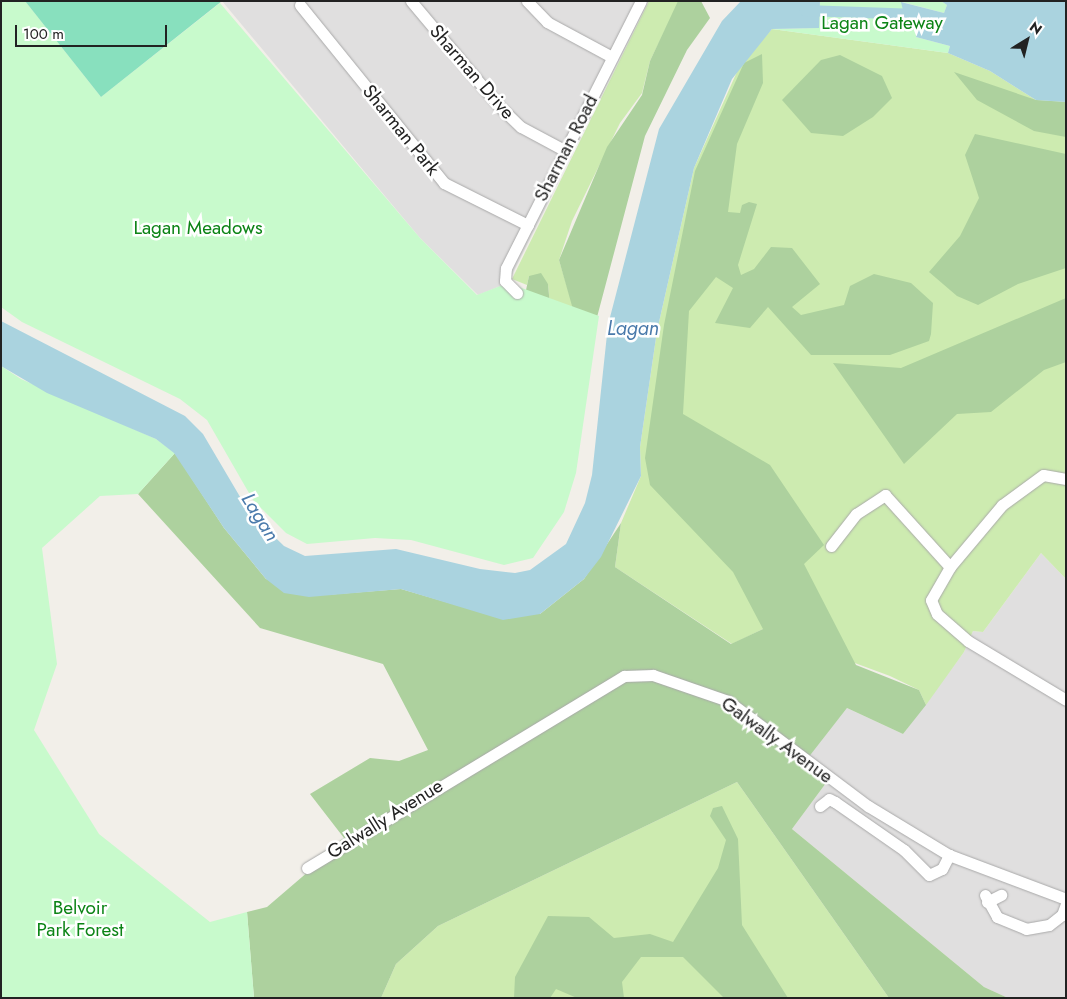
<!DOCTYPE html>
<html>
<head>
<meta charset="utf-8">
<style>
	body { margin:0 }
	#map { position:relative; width:1067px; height:999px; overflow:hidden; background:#f2efe9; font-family:Jost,sans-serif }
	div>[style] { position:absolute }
	.residential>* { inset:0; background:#e0dfdf }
	.grass>* { inset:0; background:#cdebb0 }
	.forest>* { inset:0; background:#add19e }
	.park>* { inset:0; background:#c8facc }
	.pitch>* { inset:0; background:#88e0be }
	.water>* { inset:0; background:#aad3df }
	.canal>* { height:11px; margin:-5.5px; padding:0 5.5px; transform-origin:5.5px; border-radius:5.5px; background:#aad3df }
	.roads { filter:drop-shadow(0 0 1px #a9a9a9) drop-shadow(0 0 1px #a9a9a9) }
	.minor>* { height:11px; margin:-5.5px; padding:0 5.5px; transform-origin:5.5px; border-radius:5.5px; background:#fff }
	span { translate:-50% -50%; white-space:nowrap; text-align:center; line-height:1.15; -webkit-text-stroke:5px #fff; paint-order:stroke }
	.park-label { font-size:19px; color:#0c8416 }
	.street-label { font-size:19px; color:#222 }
	.water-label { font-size:20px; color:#4a7aab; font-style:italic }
	.frame { position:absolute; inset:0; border:2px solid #222; pointer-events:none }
	.north { position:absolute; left:1002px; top:15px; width:50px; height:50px; -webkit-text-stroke:4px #fff; paint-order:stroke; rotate:36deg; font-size:14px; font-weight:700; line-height:20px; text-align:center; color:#222 }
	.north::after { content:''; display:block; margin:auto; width:18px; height:22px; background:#222; clip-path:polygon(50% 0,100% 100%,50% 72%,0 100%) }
	.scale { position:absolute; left:15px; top:25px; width:152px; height:22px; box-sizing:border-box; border:2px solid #222; border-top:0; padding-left:6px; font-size:15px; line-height:18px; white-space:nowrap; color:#222; -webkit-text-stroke:4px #fff; paint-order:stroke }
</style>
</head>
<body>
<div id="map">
	<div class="residential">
		<i style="clip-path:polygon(222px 1px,649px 1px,508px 283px,478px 295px,420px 238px)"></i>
		<i style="clip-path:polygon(1041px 553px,1066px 579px,1066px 998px,1008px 998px,984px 987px,792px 829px,826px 783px,803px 763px,847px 708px,903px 734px,964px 652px,973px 631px,983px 632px)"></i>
	</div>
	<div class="grass">
		<i style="clip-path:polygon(649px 1px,679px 1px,650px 61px,642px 93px,620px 123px,572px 221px,559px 260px,575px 313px,551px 317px,548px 284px,529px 276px,527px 285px,512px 279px)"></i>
		<i style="clip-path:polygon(772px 29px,948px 53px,990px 71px,1036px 100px,1066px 102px,1066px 579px,1041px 553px,983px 632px,973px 631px,964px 652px,926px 705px,919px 690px,890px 676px,763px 629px,732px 644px,615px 567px,621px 523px,641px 476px,640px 447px,657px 331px,694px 168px,740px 65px)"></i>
		<i style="clip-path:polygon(737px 782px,889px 998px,381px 998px,396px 964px,438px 926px)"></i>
	</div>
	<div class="forest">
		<i style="clip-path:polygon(678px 1px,701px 1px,710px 18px,687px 50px,645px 136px,587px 355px,522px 309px,529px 276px,541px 273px,548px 284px,551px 317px,574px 313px,559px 260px,607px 147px,642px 95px,650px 61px)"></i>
		<i style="clip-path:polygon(762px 54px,763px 83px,737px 144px,728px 212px,740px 213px,742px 205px,749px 202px,757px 204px,738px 265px,741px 275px,754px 269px,771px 247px,792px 248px,820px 284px,792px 307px,801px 315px,844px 305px,850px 286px,874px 274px,911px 283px,933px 303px,931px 334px,929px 341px,890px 355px,811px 355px,768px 307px,750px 328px,715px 323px,733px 288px,716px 277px,689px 311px,683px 414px,770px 465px,824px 545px,804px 564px,856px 665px,919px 690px,926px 705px,903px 734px,847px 708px,804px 763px,826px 783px,792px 829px,984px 987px,1008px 998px,889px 998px,737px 782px,438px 926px,396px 964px,381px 998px,254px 998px,247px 912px,267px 907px,309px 871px,305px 865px,344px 838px,310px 794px,370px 758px,399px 761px,428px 750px,383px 664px,260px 628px,138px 494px,175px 453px,224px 528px,266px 579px,325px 595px,401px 589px,463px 607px,540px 614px,584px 579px,621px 523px,615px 567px,731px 644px,763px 629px,733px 572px,650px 485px,645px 458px,664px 325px,695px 171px,744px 63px)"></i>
		<i style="clip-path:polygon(840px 55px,882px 76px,892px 98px,873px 117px,843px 136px,811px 133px,782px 100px,821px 60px)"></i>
		<i style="clip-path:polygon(954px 72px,1036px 100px,1066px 102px,1066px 137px,1034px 131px,977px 100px)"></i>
		<i style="clip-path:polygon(975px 134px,1066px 154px,1066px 268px,1018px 284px,978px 305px,957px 296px,929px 272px,960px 236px,979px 198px,965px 155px)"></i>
		<i style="clip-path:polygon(1066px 298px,1066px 362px,1044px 370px,991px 412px,957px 414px,904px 464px,833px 363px,901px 368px)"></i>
		<i style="clip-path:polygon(722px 806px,738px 839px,742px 925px,788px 998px,724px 998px,683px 957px,641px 957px,622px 982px,624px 998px,577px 998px,556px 989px,550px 998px,514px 998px,515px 977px,548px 916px,589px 917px,614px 938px,650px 934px,673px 942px,718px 868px,726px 840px,710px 816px,713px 808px)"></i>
	</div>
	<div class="park">
		<i style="clip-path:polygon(1px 1px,25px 1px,101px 97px,220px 3px,420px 238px,477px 295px,508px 283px,599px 316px,576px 473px,564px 512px,533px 558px,504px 565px,411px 540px,375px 538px,307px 544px,286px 533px,253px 500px,207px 420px,180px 399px,22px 322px,1px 307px)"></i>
		<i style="clip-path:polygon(820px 1px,941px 1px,947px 5px,944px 13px,902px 2px,906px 19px,918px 26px,916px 37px,950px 46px,948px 53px,772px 29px,819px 28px)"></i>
		<i style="clip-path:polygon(1px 366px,21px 379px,156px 439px,175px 453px,138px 494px,100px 496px,42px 548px,57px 664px,34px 730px,99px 834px,210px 922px,247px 912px,254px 998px,1px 998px)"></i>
	</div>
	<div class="pitch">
		<i style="clip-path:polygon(25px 1px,222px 1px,101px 97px)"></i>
	</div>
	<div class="water">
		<i style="clip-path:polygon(741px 1px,820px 1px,819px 28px,772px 29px,732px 79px,694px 168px,657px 331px,640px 447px,641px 476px,601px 557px,584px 579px,540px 614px,503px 620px,401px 589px,309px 597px,284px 593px,266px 579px,224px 528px,174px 453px,156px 439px,47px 393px,1px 366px,1px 321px,185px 416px,203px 434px,249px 512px,284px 546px,305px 556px,396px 549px,480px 569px,515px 573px,530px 570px,566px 544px,585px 503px,592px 475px,608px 325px,659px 129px,722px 21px)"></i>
		<i style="clip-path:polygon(941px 1px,1066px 1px,1066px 102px,1036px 100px,990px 71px,948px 53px,950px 46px,916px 37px,919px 23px,905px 19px,901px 2px,944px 13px,947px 5px)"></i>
	</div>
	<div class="canal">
		<i style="left:804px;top:10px;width:114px;rotate:2deg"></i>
	</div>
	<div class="roads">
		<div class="minor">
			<i style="left:411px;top:1px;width:137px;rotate:50deg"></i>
			<i style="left:499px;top:106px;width:30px;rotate:44deg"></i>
			<i style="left:521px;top:127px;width:49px;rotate:28.1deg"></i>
			<i style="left:527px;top:1px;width:29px;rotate:46deg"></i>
			<i style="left:547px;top:22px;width:74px;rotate:28.3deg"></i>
			<i style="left:300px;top:5px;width:229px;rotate:51deg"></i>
			<i style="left:444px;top:183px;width:94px;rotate:26.6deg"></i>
			<i style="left:517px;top:293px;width:17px;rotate:-135deg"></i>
			<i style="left:505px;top:281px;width:13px;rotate:-86deg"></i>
			<i style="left:506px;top:268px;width:299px;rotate:-63.2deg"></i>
			<i style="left:1066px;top:479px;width:23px;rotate:-170deg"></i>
			<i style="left:1043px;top:475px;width:51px;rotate:143.8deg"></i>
			<i style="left:1002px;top:505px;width:81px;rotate:130deg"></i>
			<i style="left:950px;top:567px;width:38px;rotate:120deg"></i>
			<i style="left:931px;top:600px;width:15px;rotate:67deg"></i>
			<i style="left:937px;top:614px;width:41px;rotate:41.1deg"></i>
			<i style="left:968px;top:641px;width:114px;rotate:31deg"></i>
			<i style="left:831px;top:546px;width:41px;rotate:-52deg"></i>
			<i style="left:856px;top:514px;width:35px;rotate:-33deg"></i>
			<i style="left:885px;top:495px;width:97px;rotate:47.9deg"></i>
			<i style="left:820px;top:806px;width:11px;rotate:-38deg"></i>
			<i style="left:829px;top:799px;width:7px;rotate:27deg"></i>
			<i style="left:835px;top:802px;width:84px;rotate:34.8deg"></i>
			<i style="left:904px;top:850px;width:35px;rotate:45deg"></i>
			<i style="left:929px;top:875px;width:14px;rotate:-25deg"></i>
			<i style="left:942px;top:869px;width:16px;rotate:-63deg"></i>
			<i style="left:307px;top:868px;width:371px;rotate:-31.2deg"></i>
			<i style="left:624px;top:676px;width:29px;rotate:-2deg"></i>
			<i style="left:653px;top:675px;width:79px;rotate:19.1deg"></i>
			<i style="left:728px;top:701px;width:175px;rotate:36.9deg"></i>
			<i style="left:868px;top:806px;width:95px;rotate:31.2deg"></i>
			<i style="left:949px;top:855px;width:125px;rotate:20.6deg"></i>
			<i style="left:985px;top:895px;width:25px;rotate:61deg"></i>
			<i style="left:997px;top:917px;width:31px;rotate:22deg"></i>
			<i style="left:1026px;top:929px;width:23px;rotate:-10deg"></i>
			<i style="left:1049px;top:925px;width:16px;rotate:-38deg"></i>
			<i style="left:1062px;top:915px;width:12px;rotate:-70deg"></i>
			<i style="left:987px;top:902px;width:16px;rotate:-27deg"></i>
		</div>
	</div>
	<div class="park-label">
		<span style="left:882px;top:23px">Lagan Gateway</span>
		<span style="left:198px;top:228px">Lagan Meadows</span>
		<span style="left:80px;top:919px">Belvoir<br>Park Forest</span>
	</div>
	<div class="street-label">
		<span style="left:472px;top:72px;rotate:49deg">Sharman Drive</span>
		<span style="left:401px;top:130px;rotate:51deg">Sharman Park</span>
		<span style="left:566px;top:148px;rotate:-63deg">Sharman Road</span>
		<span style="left:777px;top:740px;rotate:36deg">Galwally Avenue</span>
		<span style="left:385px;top:819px;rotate:-32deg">Galwally Avenue</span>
	</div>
	<div class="water-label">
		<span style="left:633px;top:328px">Lagan</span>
		<span style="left:260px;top:517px;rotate:58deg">Lagan</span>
	</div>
	<div class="frame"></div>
	<div class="north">N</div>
	<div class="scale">100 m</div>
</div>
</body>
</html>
